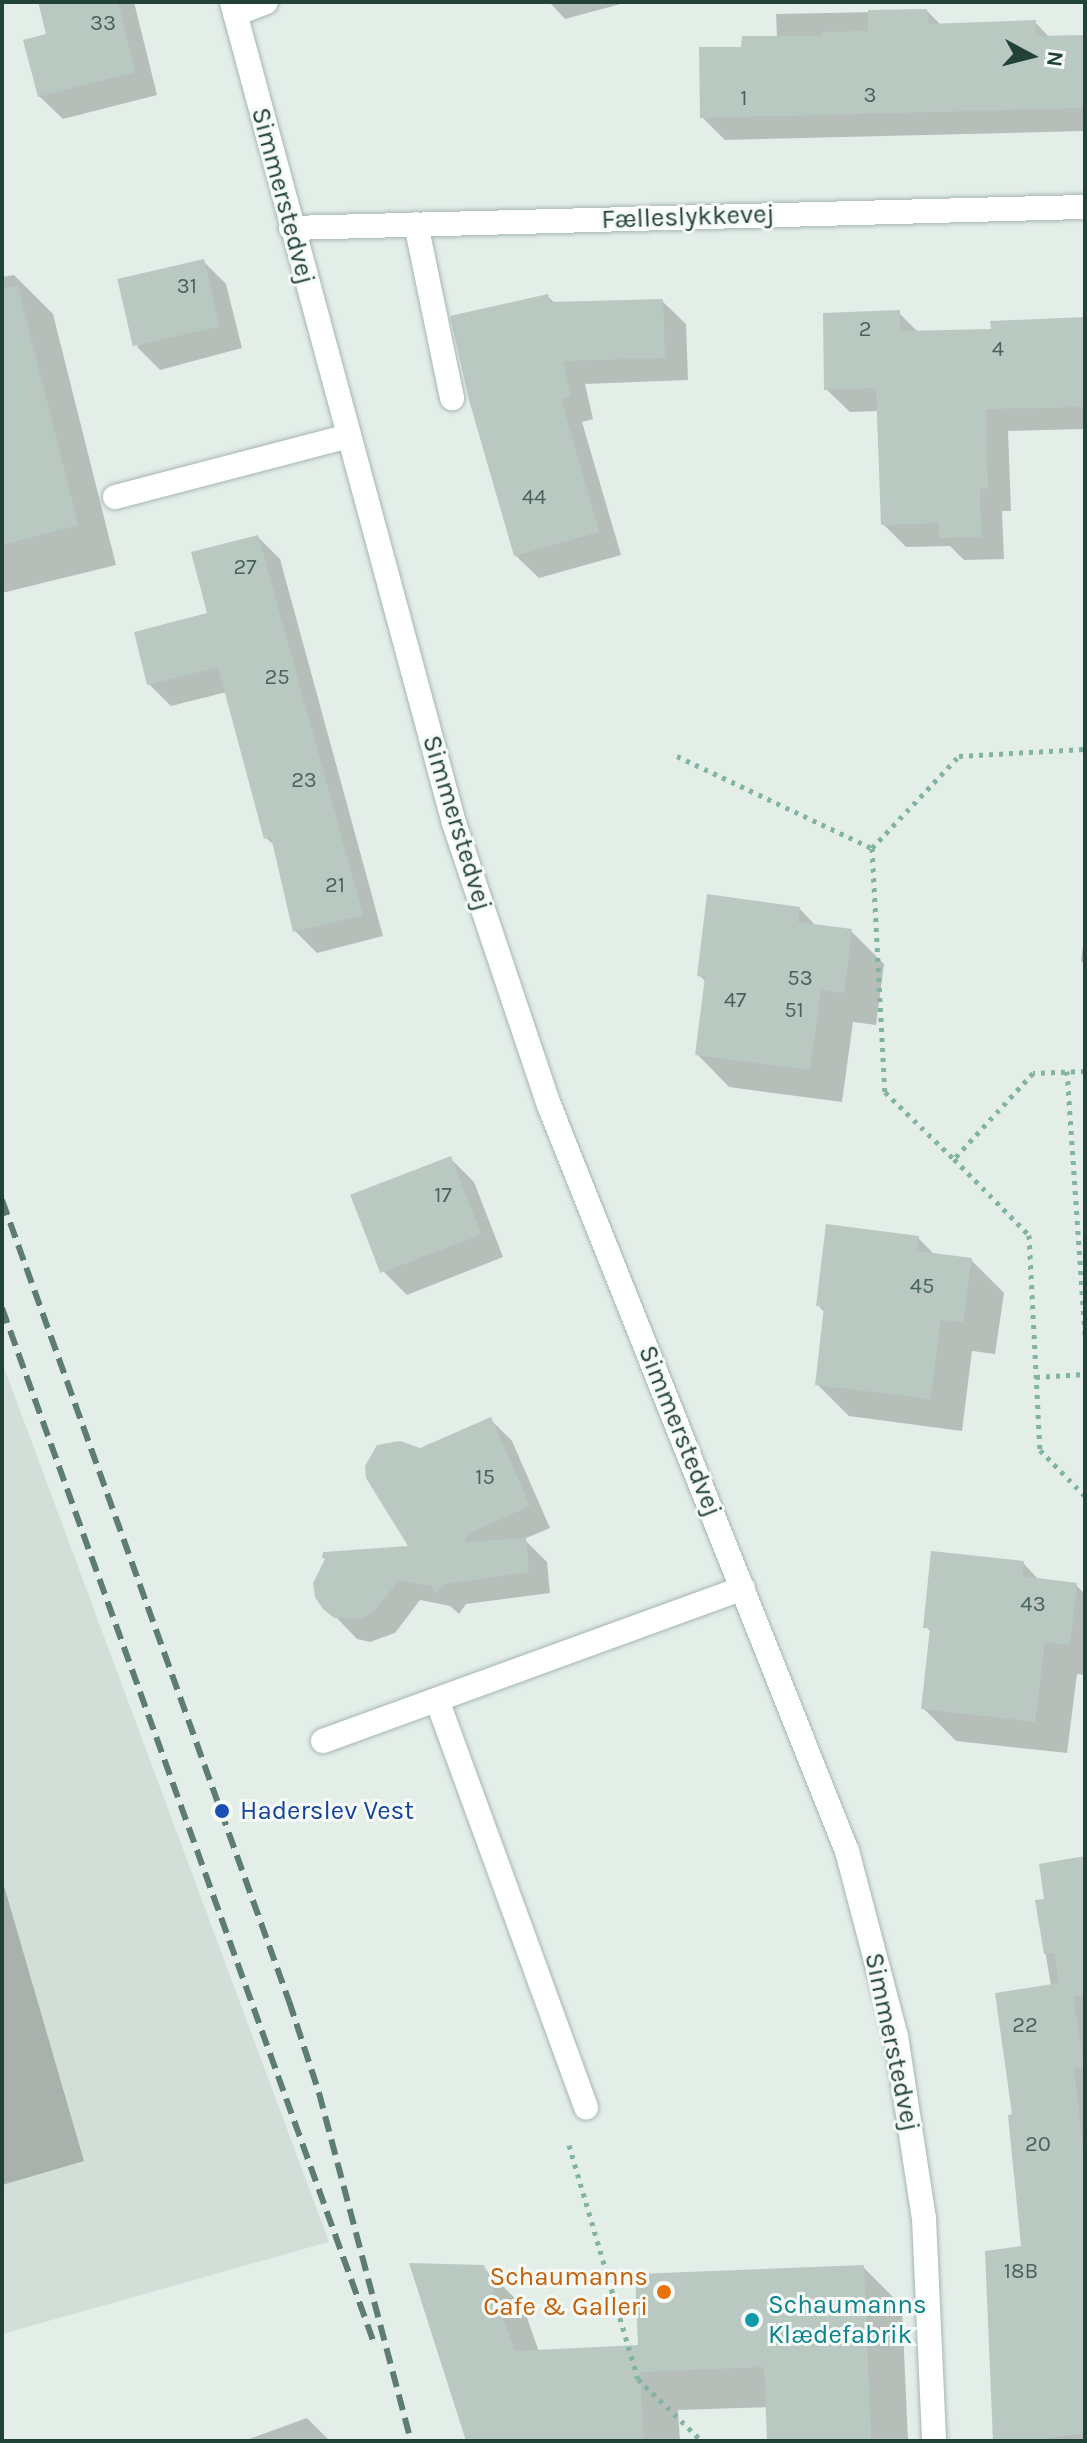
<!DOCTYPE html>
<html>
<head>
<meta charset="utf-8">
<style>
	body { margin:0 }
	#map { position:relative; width:1087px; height:2443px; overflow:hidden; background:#e4eee9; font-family:Karla,sans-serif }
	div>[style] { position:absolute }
	.built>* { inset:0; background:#d2ded8 }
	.shadow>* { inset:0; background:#0003 }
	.building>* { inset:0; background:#b9c9c2; transform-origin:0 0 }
	.path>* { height:5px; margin-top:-2.5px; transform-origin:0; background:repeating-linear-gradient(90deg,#83b3a1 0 4px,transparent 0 10px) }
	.roads { filter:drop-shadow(0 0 2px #a6b7b0) drop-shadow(0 0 2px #a6b7b0) }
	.minor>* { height:24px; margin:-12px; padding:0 12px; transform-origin:12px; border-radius:12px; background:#fff }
	.rail>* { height:6px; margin-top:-3px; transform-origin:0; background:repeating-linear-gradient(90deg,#5d7c72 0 16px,transparent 0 24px) }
	.dots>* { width:22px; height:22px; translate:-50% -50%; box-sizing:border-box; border:4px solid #f5faf7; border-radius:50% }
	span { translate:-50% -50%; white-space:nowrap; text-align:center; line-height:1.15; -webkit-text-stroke:6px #f5faf7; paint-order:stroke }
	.number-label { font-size:22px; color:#48635a }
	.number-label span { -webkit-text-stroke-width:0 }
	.street-label { font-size:26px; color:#224137 }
	.transit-label { font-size:26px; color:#164399 }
	.left { translate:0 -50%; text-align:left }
	.food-label { font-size:26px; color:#c56008 }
	.right { translate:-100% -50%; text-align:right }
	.culture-label { font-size:26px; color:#0d838f }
	.frame { position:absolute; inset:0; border:4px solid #224137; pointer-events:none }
	.north { position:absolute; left:991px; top:16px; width:80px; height:80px; -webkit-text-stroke:6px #f5faf7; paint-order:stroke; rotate:97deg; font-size:22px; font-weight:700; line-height:32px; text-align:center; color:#224137 }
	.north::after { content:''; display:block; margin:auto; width:28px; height:36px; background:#224137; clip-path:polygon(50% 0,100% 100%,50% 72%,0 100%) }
</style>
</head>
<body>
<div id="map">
	<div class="built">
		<i style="clip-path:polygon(2px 1362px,329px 2242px,2px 2334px)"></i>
	</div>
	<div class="shadow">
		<i style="clip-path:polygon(40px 2px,134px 2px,157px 95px,63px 119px,39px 96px,49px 35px)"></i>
		<i style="clip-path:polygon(549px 2px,628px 2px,565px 19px)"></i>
		<i style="clip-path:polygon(927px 11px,941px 25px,1035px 22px,1050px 38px,1085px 37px,1085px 131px,725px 140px,702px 117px,743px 49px,777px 38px,776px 14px)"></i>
		<i style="clip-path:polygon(203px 261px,226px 284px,242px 348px,160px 370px,137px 347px)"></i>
		<i style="clip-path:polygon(14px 275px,53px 314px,116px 565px,2px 593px,2px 277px)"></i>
		<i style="clip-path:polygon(547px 296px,556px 304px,662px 301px,686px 324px,688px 380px,585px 384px,593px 419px,582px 422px,621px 555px,539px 578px,515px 555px)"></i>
		<i style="clip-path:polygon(899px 313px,918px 332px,993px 331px,1085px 319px,1085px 429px,1008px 431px,1011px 511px,1002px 511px,1004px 559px,964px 560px,950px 546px,906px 547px,883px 524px,879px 411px,850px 412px,826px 389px)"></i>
		<i style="clip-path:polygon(258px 537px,280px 559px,383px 936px,317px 953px,295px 931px,275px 846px,266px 838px,227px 692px,171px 706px,149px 684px,209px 614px)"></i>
		<i style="clip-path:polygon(799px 908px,817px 927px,851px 931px,884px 964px,876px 1025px,853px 1022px,842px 1102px,729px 1087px,697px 1054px,707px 983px,699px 975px)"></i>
		<i style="clip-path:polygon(1085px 929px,1085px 965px,1081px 961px)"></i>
		<i style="clip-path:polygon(451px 1159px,474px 1182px,503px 1257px,407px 1295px,384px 1272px)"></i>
		<i style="clip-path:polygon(918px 1238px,936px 1256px,971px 1260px,1004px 1293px,995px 1354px,972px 1351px,962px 1431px,849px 1416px,817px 1384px,825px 1313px,818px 1305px)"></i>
		<i style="clip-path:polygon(490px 1419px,512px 1441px,550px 1528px,524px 1539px,547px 1562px,550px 1593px,466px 1604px,459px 1614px,450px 1606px,420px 1600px,395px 1633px,370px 1642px,357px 1639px,335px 1616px,411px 1548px,420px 1451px)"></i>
		<i style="clip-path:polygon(1023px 1563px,1040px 1581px,1076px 1585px,1085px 1594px,1085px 1675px,1077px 1674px,1067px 1753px,956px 1741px,923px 1708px,932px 1633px,926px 1627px)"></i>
		<i style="clip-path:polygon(1085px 1858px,1085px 2441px,996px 2441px,1023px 2248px,1015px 2116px,1051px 1986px,1037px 1902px,1047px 1900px)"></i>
		<i style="clip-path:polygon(2px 1879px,84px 2161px,2px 2185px)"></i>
		<i style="clip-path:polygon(483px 2267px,523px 2306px,539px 2352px,640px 2347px,863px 2267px,902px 2306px,908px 2441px,769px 2441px,768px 2407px,678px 2410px,680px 2441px,468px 2441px)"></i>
		<i style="clip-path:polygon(307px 2418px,330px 2441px,244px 2441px)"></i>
	</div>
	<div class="building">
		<i style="clip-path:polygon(38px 2px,118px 2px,135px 72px,38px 97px,23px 40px,46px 34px)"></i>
		<i style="clip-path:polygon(927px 9px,928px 24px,1036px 20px,1036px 36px,1085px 35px,1085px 108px,700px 118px,699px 47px,741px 47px,742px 36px,821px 36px,821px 32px,868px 31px,868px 10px)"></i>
		<i style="left:204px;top:259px;width:69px;height:89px;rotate:77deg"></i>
		<i style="clip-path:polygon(18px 286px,78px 525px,2px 545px,2px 288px)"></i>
		<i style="clip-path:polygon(548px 294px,550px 302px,663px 299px,665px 358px,563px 361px,571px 396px,561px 399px,599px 532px,514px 556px,469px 400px,450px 316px)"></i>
		<i style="clip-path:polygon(900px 310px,900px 331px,991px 329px,990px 321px,1085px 317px,1085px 407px,986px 409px,988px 488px,980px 489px,981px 537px,939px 538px,939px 523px,881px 525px,876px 388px,824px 390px,823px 313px)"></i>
		<i style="clip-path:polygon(258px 535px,363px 915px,293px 932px,271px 837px,264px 839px,218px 667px,147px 685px,134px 632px,207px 613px,191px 552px)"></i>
		<i style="clip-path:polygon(707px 894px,800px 907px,798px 922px,852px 929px,844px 993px,821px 990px,810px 1070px,695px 1055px,705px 977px,697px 976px)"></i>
		<i style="left:451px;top:1156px;width:84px;height:108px;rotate:69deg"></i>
		<i style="clip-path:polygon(826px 1224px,919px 1236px,917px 1251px,972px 1258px,963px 1322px,941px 1320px,930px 1399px,815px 1385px,824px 1307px,816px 1306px)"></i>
		<i style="clip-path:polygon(491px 1417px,530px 1506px,467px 1534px,464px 1542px,526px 1538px,529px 1572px,445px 1584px,436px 1594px,431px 1586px,399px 1580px,373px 1612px,361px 1619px,334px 1618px,323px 1609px,315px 1597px,313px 1583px,325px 1559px,322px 1558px,323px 1552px,408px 1546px,366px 1478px,365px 1466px,377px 1445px,400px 1441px,420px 1448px)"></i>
		<i style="clip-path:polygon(931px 1551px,1024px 1561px,1022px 1576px,1077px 1583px,1070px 1645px,1045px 1642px,1035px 1722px,921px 1709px,930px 1628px,923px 1628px)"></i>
		<i style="clip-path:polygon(1085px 1856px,1085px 1995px,1073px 1996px,1084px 2068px,1074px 2069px,1085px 2165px,1085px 2433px,1029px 2441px,993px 2441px,985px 2251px,1021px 2246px,1008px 2115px,1012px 2114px,995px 1993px,1059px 1983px,1054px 1953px,1044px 1954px,1035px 1900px,1044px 1899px,1039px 1864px)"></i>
		<i style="clip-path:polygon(409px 2263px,484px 2265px,515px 2351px,638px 2345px,635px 2274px,864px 2265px,871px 2441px,767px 2441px,764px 2367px,640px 2372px,644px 2441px,466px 2441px)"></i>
	</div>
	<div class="path">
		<i style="left:677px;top:756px;width:216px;rotate:25.3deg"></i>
		<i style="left:872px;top:848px;width:127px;rotate:-46.6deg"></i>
		<i style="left:959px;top:756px;width:126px;rotate:-3.2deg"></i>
		<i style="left:872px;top:848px;width:244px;rotate:87deg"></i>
		<i style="left:885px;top:1092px;width:96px;rotate:44.2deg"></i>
		<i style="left:1067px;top:1071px;width:265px;rotate:86.1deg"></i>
		<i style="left:1085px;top:1071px;width:52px;rotate:177.8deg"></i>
		<i style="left:1033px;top:1073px;width:117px;rotate:132.6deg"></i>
		<i style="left:954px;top:1159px;width:107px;rotate:45.4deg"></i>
		<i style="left:1029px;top:1235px;width:215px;rotate:87.1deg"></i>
		<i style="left:1040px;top:1450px;width:64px;rotate:45.6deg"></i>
		<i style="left:1036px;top:1377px;width:49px;rotate:-3.5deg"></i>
		<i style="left:569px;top:2145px;width:244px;rotate:73.6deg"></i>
		<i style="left:638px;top:2379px;width:89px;rotate:44.1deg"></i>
	</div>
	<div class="roads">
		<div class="minor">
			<i style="left:232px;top:2px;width:850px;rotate:74.87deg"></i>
			<i style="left:454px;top:823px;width:298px;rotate:71.4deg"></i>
			<i style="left:549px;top:1105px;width:803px;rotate:68.23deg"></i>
			<i style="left:847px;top:1851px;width:191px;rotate:75.2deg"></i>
			<i style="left:896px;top:2036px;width:184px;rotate:81.3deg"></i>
			<i style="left:924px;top:2218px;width:223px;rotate:87.4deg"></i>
			<i style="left:235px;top:14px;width:33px;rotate:-21deg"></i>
			<i style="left:416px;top:224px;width:178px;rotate:78.3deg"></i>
			<i style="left:291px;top:228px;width:794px;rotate:-1.52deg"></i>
			<i style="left:115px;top:497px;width:242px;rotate:-14.6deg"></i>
			<i style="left:437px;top:1700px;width:434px;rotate:69.9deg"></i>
			<i style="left:323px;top:1741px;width:447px;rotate:-20deg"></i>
		</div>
	</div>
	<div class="rail">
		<i style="left:2px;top:1200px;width:851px;rotate:70.29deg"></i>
		<i style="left:289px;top:2001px;width:97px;rotate:71.9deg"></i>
		<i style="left:319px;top:2093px;width:360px;rotate:75.2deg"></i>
		<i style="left:2px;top:1308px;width:1100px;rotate:70.23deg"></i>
	</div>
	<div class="dots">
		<i style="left:222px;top:1811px;background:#1a4fb4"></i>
		<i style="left:664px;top:2292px;background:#e8710a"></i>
		<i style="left:752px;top:2320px;background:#0f9aa8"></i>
	</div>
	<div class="number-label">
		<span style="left:103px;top:24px">33</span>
		<span style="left:870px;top:96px">3</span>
		<span style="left:744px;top:99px">1</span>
		<span style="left:187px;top:287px">31</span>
		<span style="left:865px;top:330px">2</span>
		<span style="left:998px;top:350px">4</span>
		<span style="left:534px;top:498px">44</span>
		<span style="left:245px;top:568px">27</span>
		<span style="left:277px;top:678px">25</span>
		<span style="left:304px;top:781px">23</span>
		<span style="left:335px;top:886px">21</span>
		<span style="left:800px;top:979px">53</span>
		<span style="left:735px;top:1001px">47</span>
		<span style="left:794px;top:1011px">51</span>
		<span style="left:443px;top:1196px">17</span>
		<span style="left:922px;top:1287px">45</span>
		<span style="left:485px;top:1478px">15</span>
		<span style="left:1033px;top:1605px">43</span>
		<span style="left:1025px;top:2026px">22</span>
		<span style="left:1038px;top:2145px">20</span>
		<span style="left:1021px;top:2272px">18B</span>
	</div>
	<div class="street-label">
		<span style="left:283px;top:196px;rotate:75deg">Simmerstedvej</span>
		<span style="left:688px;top:217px;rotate:-2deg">Fælleslykkevej</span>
		<span style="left:457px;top:823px;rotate:73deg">Simmerstedvej</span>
		<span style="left:680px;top:1431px;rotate:68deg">Simmerstedvej</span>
		<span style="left:892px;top:2042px;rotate:78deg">Simmerstedvej</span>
	</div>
	<div class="transit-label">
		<span class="left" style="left:240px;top:1811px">Haderslev Vest</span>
	</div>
	<div class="food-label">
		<span class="right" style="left:648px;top:2292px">Schaumanns<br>Cafe &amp; Galleri</span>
	</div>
	<div class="culture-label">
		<span class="left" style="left:768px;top:2320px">Schaumanns<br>Klædefabrik</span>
	</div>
	<div class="frame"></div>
	<div class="north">N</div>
</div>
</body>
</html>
